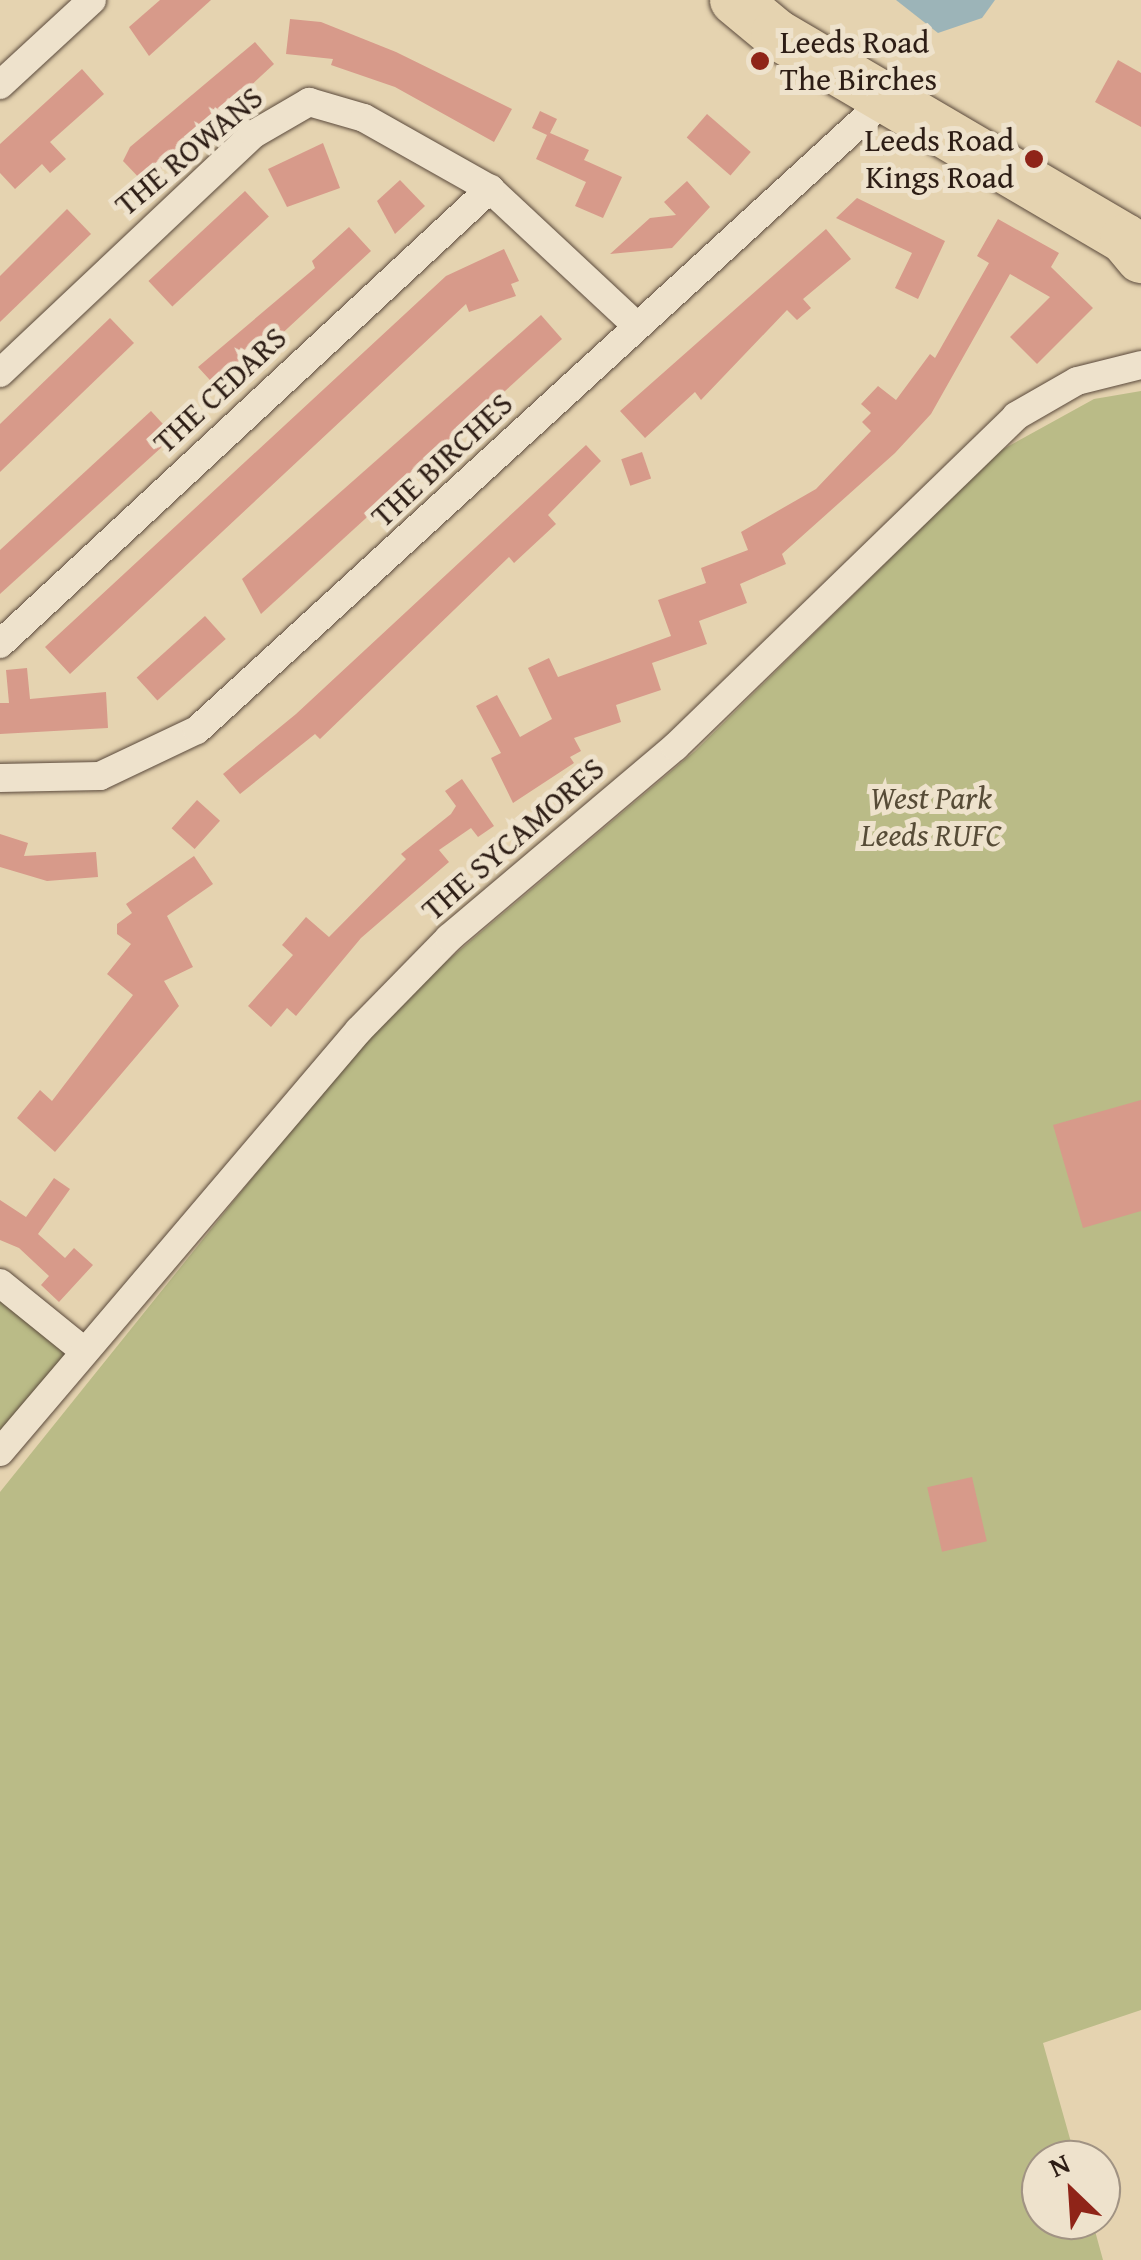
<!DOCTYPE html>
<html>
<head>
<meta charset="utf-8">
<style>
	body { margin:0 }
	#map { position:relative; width:1141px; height:2260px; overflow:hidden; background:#e5d3b0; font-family:"Gentium Book Plus",serif }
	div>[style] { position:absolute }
	.green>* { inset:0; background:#babb87 }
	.water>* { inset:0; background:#9cb4b8 }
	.building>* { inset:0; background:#d79a8a; transform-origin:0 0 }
	.roads { filter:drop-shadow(0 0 2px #5b4a3c) drop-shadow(0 0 2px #5b4a3c) }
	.street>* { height:28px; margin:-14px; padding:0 14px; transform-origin:14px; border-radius:14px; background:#eee2cc }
	.highway>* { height:50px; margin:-25px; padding:0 25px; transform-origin:25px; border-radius:25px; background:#e5d3b0 }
	.dots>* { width:28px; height:28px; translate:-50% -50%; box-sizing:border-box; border:5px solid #eee2cc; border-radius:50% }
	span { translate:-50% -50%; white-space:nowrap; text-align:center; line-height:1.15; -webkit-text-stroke:10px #eee2cc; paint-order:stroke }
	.poi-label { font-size:32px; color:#2d1d15 }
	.left { translate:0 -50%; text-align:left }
	.right { translate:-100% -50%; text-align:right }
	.street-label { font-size:32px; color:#2d1d15 }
	.park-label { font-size:32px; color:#574c37; font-style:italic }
	.north { position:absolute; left:1021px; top:2140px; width:100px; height:100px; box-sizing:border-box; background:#eee2cc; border:2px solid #a19383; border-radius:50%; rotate:335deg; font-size:28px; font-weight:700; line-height:40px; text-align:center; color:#2d1d15 }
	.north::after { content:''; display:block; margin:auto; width:35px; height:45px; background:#8f2418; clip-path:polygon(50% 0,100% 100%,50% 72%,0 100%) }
</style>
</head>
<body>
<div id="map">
	<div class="green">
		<i style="clip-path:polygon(1141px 391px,1141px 2010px,1043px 2043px,1076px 2160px,1041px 2160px,1041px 2220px,1092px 2220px,1103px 2260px,0 2260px,0 1492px,347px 1060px,429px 976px,695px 751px,998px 452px,1094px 399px)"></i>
		<i style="clip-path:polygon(0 1299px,68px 1356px,0 1434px)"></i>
	</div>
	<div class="water">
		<i style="clip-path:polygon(896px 0,995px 0,982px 18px,938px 33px)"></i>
	</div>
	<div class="building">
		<i style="clip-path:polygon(160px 0,211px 0,149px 56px,129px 27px)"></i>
		<i style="clip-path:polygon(290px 19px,321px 22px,396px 52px,512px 109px,494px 142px,395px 87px,331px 65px,333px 59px,286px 54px)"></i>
		<i style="clip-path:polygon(255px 42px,274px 64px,145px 184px,123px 161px,130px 147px)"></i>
		<i style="clip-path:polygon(1118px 60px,1141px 73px,1141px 127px,1095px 102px)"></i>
		<i style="clip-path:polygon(82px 69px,104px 94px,50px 142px,66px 159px,50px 173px,42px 164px,15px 189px,0 173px,0 144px)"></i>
		<i style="clip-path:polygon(540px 111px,557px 119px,550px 133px,589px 150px,584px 160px,622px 177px,603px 218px,575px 206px,586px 182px,536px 159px,547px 135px,532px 128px)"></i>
		<i style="left:707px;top:114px;width:58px;height:31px;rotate:41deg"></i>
		<i style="clip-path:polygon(323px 143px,340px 188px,287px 207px,268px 169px)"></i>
		<i style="clip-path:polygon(400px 180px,425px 206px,395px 234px,377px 201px)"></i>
		<i style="clip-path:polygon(687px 181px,710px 207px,672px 248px,610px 254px,650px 218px,676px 215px,664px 202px)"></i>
		<i style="left:245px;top:191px;width:35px;height:132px;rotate:47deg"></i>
		<i style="clip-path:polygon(857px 198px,945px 241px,918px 299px,895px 288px,912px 253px,836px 218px)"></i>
		<i style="clip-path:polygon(67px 209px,91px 234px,0 322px,0 276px)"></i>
		<i style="clip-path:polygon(998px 219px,1059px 253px,1051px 267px,1093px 308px,1037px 364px,1010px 337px,1050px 297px,1010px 274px,931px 414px,895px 453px,782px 554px,786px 564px,740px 584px,747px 603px,699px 621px,707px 644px,652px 663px,661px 690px,616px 705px,621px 722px,574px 738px,581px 751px,570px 757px,574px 763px,513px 803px,491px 758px,501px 753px,476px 706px,497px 695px,520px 737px,552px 719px,528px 668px,549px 658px,558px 677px,671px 636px,658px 600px,706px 583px,701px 568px,748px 550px,741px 532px,816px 489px,871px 431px,862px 422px,871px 413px,861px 404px,878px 386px,896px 400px,930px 354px,935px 358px,989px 263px,977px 256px)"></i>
		<i style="clip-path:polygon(349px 227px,371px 251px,220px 391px,198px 367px,315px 268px,312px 261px)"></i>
		<i style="clip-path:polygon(826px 229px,851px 259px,803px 299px,811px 308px,797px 320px,787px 310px,701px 400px,695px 392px,645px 438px,620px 411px)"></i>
		<i style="clip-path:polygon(504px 249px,519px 281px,511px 284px,516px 296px,469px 312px,466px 304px,70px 674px,45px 647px,446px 276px)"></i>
		<i style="clip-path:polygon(541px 315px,562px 339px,261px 614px,242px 579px)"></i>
		<i style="clip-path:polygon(110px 318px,134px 343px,0 472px,0 424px)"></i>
		<i style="clip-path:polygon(151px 411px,174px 436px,0 594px,0 550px)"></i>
		<i style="clip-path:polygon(586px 445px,601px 461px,548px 515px,556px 524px,514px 563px,509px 557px,320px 739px,315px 734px,240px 794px,223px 774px,296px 714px)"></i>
		<i style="left:642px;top:452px;width:28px;height:22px;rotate:71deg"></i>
		<i style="left:205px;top:616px;width:31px;height:92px;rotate:48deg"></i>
		<i style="clip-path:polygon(27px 668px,30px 699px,106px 692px,108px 728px,0 734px,0 703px,9px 703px,6px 670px)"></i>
		<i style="clip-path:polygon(462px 779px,494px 826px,478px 837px,471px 828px,439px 850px,449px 862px,361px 938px,296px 1016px,287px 1008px,271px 1027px,248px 1006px,293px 955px,282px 945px,306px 917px,329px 937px,406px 859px,401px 854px,451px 814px,456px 806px,445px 791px)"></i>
		<i style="left:197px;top:800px;width:31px;height:38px;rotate:42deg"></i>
		<i style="clip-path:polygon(0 834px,28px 843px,24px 856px,96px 852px,98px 877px,47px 881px,0 867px)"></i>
		<i style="clip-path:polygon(194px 856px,213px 884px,167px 916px,193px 967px,164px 981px,179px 1006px,55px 1152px,17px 1118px,40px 1090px,52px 1101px,133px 995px,107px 974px,131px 944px,117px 934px,117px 924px,132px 913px,126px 904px)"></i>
		<i style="clip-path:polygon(1141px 1100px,1141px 1211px,1083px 1228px,1053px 1125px)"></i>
		<i style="clip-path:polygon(54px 1178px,70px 1189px,38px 1234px,65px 1258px,74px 1248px,93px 1265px,59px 1302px,41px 1285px,49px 1276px,19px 1248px,0 1240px,0 1200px,26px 1217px)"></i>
		<i style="left:972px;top:1477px;width:66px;height:46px;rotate:77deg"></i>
	</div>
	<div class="roads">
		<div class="street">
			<i style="left:0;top:85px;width:125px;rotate:-42.7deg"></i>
			<i style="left:0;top:373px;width:349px;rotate:-43.3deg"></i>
			<i style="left:254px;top:134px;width:64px;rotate:-30.2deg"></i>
			<i style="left:309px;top:102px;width:57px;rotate:16.2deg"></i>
			<i style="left:364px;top:118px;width:145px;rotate:29.4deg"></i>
			<i style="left:490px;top:189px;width:201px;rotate:43deg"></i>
			<i style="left:0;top:644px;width:669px;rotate:-42.88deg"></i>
			<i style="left:0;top:778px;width:100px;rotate:-1.1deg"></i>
			<i style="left:100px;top:776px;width:107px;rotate:-25.4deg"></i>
			<i style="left:197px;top:730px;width:933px;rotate:-42.48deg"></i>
			<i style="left:0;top:1283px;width:108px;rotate:39deg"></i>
			<i style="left:0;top:1452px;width:554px;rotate:-49.61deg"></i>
			<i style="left:359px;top:1030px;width:129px;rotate:-45.6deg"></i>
			<i style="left:449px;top:938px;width:296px;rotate:-40.2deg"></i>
			<i style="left:675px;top:747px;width:475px;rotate:-44.1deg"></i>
			<i style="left:1016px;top:416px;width:70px;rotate:-29.8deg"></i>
			<i style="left:1077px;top:381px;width:66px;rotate:-14deg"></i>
		</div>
		<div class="highway">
			<i style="left:735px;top:0;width:53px;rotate:39.7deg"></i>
			<i style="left:776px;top:34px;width:405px;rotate:30.4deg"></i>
			<i style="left:1125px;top:239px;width:25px;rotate:50deg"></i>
		</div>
	</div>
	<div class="dots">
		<i style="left:760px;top:61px;background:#8f2418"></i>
		<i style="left:1034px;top:159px;background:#8f2418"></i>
	</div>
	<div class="poi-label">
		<span class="left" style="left:780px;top:61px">Leeds Road<br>The Birches</span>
		<span class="right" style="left:1014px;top:159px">Leeds Road<br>Kings Road</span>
	</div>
	<div class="street-label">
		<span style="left:189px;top:151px;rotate:-40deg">THE ROWANS</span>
		<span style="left:220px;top:390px;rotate:-43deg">THE CEDARS</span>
		<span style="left:442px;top:460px;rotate:-43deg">THE BIRCHES</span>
		<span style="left:513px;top:839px;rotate:-41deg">THE SYCAMORES</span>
	</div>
	<div class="park-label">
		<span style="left:931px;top:817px">West Park<br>Leeds RUFC</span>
	</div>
	<div class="north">N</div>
</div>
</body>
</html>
